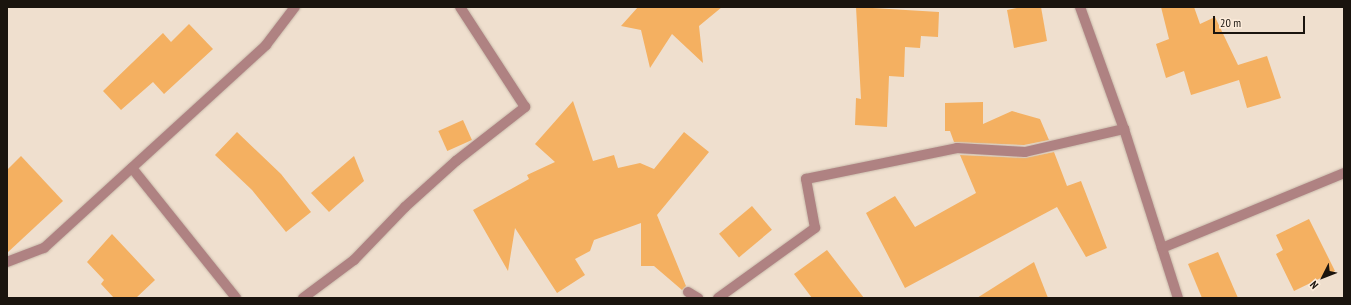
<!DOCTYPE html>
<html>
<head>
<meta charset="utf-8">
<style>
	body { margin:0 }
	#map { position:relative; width:1351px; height:305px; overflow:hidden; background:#efdfce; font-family:"PT Sans Narrow",sans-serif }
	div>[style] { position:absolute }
	.building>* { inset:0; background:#f4b061; transform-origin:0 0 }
	.roads { filter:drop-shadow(0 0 1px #c9baab) drop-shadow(0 0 1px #c9baab) }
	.minor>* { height:10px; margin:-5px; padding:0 5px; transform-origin:5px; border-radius:5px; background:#af8282 }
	span { translate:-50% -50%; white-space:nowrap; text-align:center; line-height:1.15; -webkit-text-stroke:4px #fdecdb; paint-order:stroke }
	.frame { position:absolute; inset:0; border:8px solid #1a140e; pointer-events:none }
	.north { position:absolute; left:1303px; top:257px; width:40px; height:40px; -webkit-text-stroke:3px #fdecdb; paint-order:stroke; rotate:228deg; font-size:11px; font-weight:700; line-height:16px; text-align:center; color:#1a140e }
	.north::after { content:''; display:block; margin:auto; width:14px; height:18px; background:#1a140e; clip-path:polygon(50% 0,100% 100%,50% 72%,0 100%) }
	.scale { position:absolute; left:1213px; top:16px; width:92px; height:18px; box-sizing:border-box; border:2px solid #1a140e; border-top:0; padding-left:5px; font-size:12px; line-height:14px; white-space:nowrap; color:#1a140e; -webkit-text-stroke:3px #fdecdb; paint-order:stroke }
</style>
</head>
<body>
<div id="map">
	<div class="building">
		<i style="clip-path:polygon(638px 7px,722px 7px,699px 26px,703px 63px,672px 34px,650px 68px,641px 30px,621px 26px)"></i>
		<i style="clip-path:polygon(856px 7px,939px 12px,938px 37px,921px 36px,920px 48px,905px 47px,904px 77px,889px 76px,887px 127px,855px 125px,856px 98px,861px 99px)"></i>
		<i style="clip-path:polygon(1022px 7px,1041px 7px,1047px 41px,1014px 48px,1007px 10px)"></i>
		<i style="clip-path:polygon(1161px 7px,1194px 7px,1200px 24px,1215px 17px,1238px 65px,1267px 56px,1281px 98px,1247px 108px,1239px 80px,1191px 95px,1184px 71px,1166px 78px,1156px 44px,1169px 39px)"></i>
		<i style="clip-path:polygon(189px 24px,213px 49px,164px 94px,153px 82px,121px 110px,103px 91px,163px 33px,171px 42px)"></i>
		<i style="clip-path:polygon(573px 101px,593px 161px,614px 155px,618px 168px,640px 163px,654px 169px,684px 132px,709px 152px,657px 215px,686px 286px,682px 290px,654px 266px,641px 266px,641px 223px,594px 240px,590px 251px,575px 259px,585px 275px,557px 293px,515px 228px,508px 271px,473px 210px,529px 179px,527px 175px,555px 162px,535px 144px)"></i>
		<i style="clip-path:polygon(983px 102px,983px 124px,1012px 111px,1040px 119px,1049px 140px,1024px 145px,954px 142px,950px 131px,945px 131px,945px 103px)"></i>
		<i style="left:463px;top:120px;width:22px;height:27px;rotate:66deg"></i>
		<i style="clip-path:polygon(237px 132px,281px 174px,311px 212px,286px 232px,252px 190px,215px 155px)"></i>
		<i style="clip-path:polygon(1054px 152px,1067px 186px,1081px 181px,1107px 248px,1086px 257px,1057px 207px,905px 288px,866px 213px,895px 196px,915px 227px,976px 193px,960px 155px,1025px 158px)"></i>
		<i style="clip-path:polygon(21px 156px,63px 201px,7px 253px,7px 170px)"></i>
		<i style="clip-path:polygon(354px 156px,364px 181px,329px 212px,311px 193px)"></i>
		<i style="left:752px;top:206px;width:31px;height:43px;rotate:50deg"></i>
		<i style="clip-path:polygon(1309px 219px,1335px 271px,1294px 291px,1276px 254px,1283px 250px,1276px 235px)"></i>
		<i style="clip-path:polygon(112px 234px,155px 280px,136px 298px,114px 298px,101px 284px,104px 280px,87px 262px)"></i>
		<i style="clip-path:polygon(827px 250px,864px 298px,812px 298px,794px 274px)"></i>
		<i style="clip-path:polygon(1218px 252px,1238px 298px,1202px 298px,1188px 264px)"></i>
		<i style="clip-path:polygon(1034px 262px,1048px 298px,977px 298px)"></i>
	</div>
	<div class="roads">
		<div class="minor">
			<i style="left:1080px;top:7px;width:130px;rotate:70.2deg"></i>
			<i style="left:1124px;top:129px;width:177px;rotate:72.3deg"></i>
			<i style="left:132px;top:168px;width:166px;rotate:51.3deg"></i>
			<i style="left:1162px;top:248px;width:197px;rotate:-22.4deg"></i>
			<i style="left:7px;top:262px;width:40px;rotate:-21deg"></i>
			<i style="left:44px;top:248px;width:301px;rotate:-42.4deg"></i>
			<i style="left:266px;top:45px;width:48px;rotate:-52.7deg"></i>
			<i style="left:688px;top:292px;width:12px;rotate:31deg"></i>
			<i style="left:303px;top:298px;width:64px;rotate:-36.7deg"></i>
			<i style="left:354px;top:260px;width:74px;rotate:-46.1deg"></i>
			<i style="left:405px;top:207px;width:69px;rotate:-42deg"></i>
			<i style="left:456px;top:161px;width:88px;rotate:-38deg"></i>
			<i style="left:525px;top:107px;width:119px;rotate:-123deg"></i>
			<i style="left:718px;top:298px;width:120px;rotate:-35.8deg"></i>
			<i style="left:815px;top:228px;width:50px;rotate:-100.4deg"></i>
			<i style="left:806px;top:179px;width:154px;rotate:-11.6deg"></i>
			<i style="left:957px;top:148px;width:68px;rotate:3.4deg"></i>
			<i style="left:1025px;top:152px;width:102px;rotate:-13.1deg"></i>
		</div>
	</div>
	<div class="frame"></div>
	<div class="north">N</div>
	<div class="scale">20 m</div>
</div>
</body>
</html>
